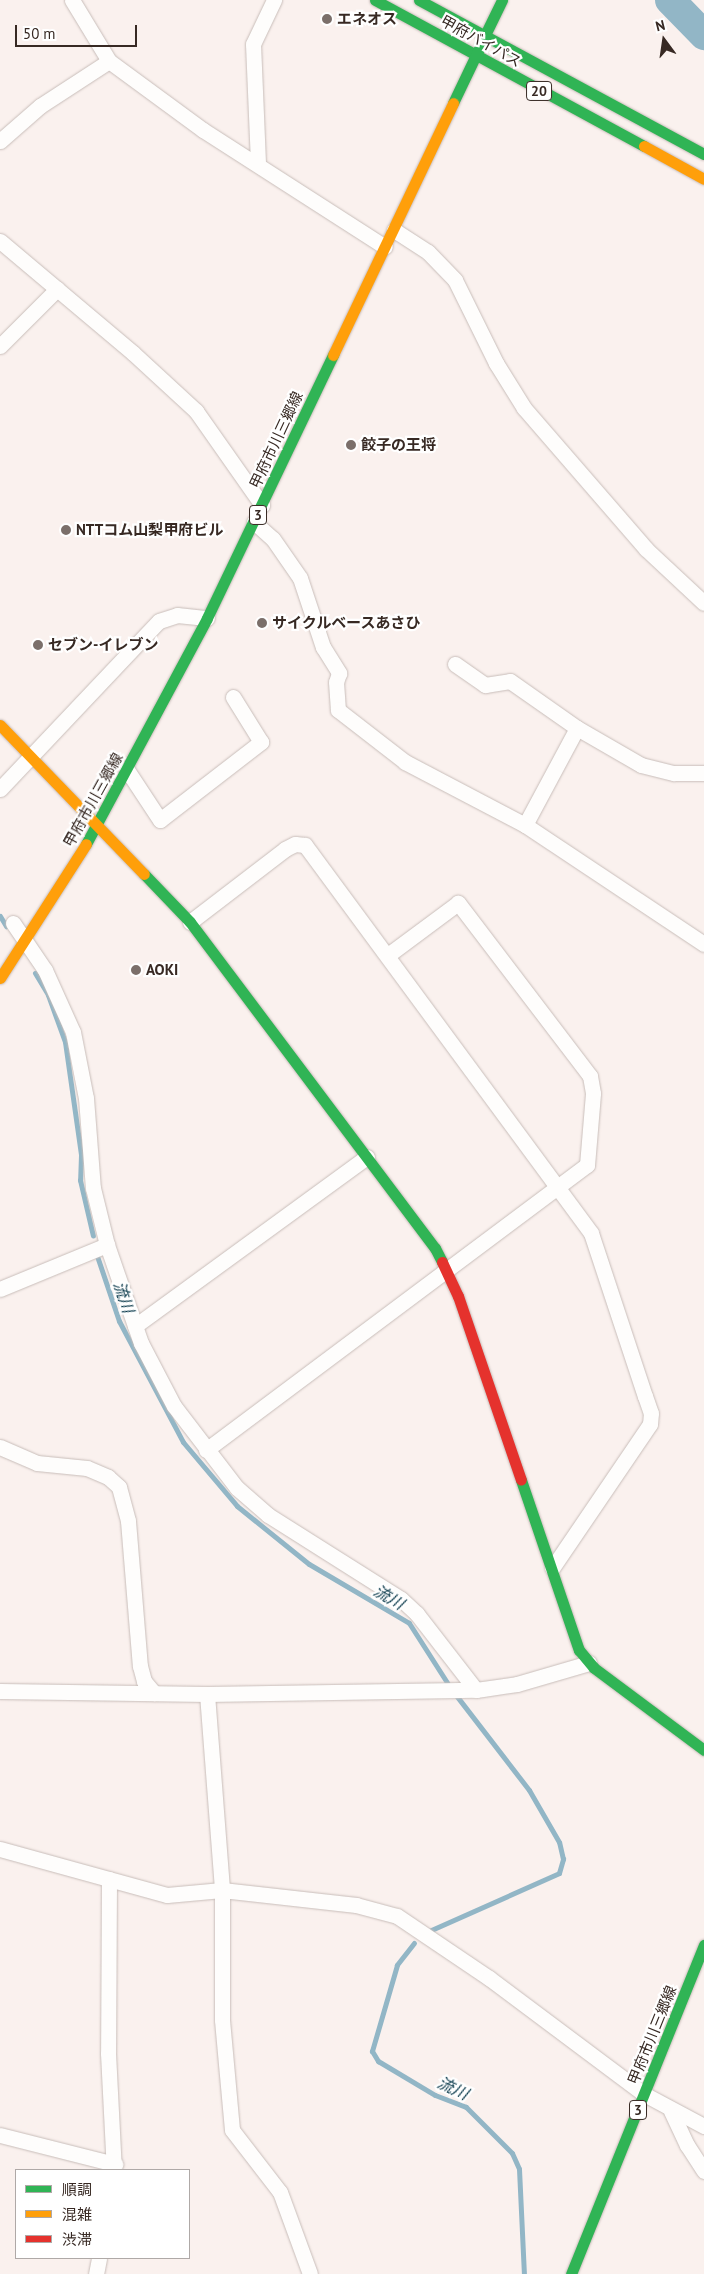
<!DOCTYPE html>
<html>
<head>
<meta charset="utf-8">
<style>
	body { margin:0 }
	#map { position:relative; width:704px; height:2274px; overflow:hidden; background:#faf1ee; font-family:"PT Sans","Noto Sans JP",sans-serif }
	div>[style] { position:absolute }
	.stream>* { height:5px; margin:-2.5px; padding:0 2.5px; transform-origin:2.5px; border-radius:2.5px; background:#92b6c6 }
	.river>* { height:30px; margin:-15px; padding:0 15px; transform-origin:15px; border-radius:15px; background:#92b6c6 }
	.roads { filter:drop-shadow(0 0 1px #c8bdb9) drop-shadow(0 0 1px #c8bdb9) }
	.street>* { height:15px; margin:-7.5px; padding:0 7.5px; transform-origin:7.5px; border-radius:7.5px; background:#fefdfc }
	.fast>* { height:11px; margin:-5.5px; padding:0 5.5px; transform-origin:5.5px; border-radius:5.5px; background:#30b455 }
	.slow>* { height:11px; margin:-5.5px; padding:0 5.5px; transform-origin:5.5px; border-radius:5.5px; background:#ff9f0a }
	.jam>* { height:11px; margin:-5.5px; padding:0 5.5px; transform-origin:5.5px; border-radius:5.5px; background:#e5322d }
	.dots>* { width:14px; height:14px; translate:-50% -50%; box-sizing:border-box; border:2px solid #fff; border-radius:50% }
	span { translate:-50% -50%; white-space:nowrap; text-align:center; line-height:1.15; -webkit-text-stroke:4.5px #fff; paint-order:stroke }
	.shield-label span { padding:1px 4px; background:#fff; border:1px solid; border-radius:4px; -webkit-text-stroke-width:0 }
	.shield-label { font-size:14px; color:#372923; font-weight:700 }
	.poi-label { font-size:15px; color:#372923; font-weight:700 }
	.left { translate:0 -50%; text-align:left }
	.street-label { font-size:15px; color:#372923 }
	.water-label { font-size:16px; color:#003244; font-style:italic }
	.legend { position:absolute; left:15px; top:2169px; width:175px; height:90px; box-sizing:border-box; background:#fff; border:1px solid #afa9a7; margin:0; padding:6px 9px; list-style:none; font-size:15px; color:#372923 }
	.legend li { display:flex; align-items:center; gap:10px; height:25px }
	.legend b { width:25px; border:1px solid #afa9a7 }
	.north { position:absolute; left:639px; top:15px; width:50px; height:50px; -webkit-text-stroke:4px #fff; paint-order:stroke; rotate:346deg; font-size:14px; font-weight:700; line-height:20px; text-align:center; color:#372923 }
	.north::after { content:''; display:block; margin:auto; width:18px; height:22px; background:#372923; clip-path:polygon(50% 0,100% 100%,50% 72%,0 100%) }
	.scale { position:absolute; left:15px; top:25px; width:122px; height:22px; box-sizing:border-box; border:2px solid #372923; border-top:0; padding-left:6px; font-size:15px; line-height:18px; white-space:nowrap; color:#372923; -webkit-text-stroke:4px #fff; paint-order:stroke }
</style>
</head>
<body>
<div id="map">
	<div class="stream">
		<i style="left:0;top:916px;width:12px;rotate:59deg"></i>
		<i style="left:35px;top:973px;width:26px;rotate:59deg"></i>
		<i style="left:48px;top:995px;width:50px;rotate:70.1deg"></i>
		<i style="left:65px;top:1042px;width:114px;rotate:81.9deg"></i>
		<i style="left:81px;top:1155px;width:25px;rotate:92deg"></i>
		<i style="left:80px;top:1180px;width:57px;rotate:76.9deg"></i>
		<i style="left:96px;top:1253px;width:72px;rotate:71.3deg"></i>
		<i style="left:119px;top:1321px;width:137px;rotate:62.1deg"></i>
		<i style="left:183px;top:1442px;width:84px;rotate:49.8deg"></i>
		<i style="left:237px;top:1506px;width:92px;rotate:38.9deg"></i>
		<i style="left:309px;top:1564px;width:116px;rotate:30.5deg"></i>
		<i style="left:409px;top:1623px;width:76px;rotate:57.4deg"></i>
		<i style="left:429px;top:1931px;width:142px;rotate:-24deg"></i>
		<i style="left:559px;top:1873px;width:15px;rotate:-74deg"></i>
		<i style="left:563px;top:1859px;width:17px;rotate:-103deg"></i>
		<i style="left:559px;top:1842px;width:60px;rotate:-120deg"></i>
		<i style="left:529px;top:1790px;width:121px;rotate:-127.6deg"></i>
		<i style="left:414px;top:1943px;width:28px;rotate:128deg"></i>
		<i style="left:397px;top:1965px;width:90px;rotate:106.2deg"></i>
		<i style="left:372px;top:2051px;width:12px;rotate:59deg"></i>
		<i style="left:378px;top:2061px;width:66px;rotate:30.8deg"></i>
		<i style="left:435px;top:2095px;width:33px;rotate:21deg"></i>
		<i style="left:466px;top:2107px;width:65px;rotate:45deg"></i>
		<i style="left:512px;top:2153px;width:17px;rotate:66deg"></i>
		<i style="left:519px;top:2169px;width:105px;rotate:87.3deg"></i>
	</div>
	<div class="river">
		<i style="left:670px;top:0;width:49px;rotate:45.8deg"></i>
	</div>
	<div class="roads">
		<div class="street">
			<i style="left:72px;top:0;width:71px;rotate:58.8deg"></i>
			<i style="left:109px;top:61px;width:117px;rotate:36.3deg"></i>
			<i style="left:203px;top:130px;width:216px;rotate:32.7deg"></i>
			<i style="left:0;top:141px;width:53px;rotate:-41.2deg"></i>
			<i style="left:40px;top:106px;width:82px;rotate:-33.1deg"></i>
			<i style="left:258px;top:163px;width:119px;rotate:-92.4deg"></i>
			<i style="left:253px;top:44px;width:49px;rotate:-64.5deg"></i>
			<i style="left:394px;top:230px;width:40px;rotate:32.9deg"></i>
			<i style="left:428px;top:252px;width:39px;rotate:46deg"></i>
			<i style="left:455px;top:280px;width:93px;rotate:63.7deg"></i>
			<i style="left:496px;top:363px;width:53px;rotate:58.1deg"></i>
			<i style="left:524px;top:408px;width:186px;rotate:49.1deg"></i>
			<i style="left:646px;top:549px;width:79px;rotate:43deg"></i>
			<i style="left:0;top:241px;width:174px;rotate:40.1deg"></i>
			<i style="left:133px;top:353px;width:86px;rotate:42.6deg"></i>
			<i style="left:196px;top:411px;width:115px;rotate:54.9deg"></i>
			<i style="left:0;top:346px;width:81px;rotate:-45deg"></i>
			<i style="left:254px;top:522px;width:25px;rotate:42deg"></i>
			<i style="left:273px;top:539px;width:47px;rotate:55.3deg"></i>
			<i style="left:300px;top:578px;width:73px;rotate:71.6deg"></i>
			<i style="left:323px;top:647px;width:31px;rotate:58deg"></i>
			<i style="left:339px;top:673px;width:9px;rotate:108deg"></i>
			<i style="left:336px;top:682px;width:28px;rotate:86deg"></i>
			<i style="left:338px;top:710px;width:85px;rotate:37.8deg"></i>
			<i style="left:405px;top:762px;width:136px;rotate:27.7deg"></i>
			<i style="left:525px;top:825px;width:215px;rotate:33.6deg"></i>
			<i style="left:455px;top:664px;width:37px;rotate:35deg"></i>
			<i style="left:485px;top:685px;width:25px;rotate:-9deg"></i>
			<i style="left:510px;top:681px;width:82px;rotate:35deg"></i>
			<i style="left:577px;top:728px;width:74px;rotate:30deg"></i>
			<i style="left:641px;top:765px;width:34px;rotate:14deg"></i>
			<i style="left:674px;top:773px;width:30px"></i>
			<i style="left:127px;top:770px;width:60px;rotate:56.6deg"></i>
			<i style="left:160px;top:820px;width:128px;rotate:-37.7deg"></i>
			<i style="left:261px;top:742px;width:53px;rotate:-121.9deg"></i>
			<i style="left:0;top:789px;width:231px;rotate:-46.6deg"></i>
			<i style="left:159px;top:621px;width:19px;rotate:-18deg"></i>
			<i style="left:177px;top:615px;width:30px;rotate:6deg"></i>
			<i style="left:525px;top:825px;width:110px;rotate:-61.8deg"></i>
			<i style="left:190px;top:922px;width:120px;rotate:-37.5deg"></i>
			<i style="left:285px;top:849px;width:11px;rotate:-27deg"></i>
			<i style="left:295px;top:844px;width:10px;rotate:6deg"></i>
			<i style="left:305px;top:845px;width:482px;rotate:53.6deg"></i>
			<i style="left:591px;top:1233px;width:172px;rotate:71.7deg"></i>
			<i style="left:645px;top:1396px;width:18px;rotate:71deg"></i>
			<i style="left:651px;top:1413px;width:11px;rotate:95deg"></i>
			<i style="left:650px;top:1424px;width:174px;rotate:124.2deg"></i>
			<i style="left:13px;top:923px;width:57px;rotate:55.8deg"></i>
			<i style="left:45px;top:970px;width:68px;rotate:65.7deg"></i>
			<i style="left:73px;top:1032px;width:67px;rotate:78.9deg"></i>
			<i style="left:86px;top:1098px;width:90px;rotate:85.6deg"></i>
			<i style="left:93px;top:1188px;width:59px;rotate:76.2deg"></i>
			<i style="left:107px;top:1245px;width:104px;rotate:70.9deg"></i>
			<i style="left:141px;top:1343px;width:71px;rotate:62.4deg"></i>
			<i style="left:174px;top:1406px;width:103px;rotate:52.5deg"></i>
			<i style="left:237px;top:1488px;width:41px;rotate:41.1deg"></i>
			<i style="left:268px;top:1515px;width:157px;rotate:32.3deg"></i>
			<i style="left:401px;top:1599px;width:22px;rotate:43deg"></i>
			<i style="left:417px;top:1614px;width:96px;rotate:52.2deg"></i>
			<i style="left:0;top:1289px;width:116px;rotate:-22.4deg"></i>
			<i style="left:135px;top:1326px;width:287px;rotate:-36.1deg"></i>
			<i style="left:0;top:1447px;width:40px;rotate:23.4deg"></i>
			<i style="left:37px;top:1463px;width:50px;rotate:5.7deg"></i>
			<i style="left:87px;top:1468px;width:23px;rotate:23deg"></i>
			<i style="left:108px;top:1477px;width:15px;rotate:42deg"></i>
			<i style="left:119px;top:1487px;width:35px;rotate:75deg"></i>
			<i style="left:128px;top:1521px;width:145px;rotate:85.3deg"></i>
			<i style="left:140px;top:1666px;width:16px;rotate:75deg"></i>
			<i style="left:144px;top:1681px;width:16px;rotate:50deg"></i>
			<i style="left:206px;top:1450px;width:476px;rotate:-36.8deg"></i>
			<i style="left:587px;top:1165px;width:72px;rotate:-85.2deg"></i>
			<i style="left:593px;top:1093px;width:17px;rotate:-100deg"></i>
			<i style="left:590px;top:1076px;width:218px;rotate:-127.3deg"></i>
			<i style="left:458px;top:903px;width:87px;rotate:143.4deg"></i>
			<i style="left:0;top:1691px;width:207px;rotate:0.8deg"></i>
			<i style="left:207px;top:1694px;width:269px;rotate:-0.9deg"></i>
			<i style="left:476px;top:1690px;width:41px;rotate:-8.3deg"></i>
			<i style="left:517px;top:1684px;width:75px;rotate:-16.3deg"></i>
			<i style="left:207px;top:1694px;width:197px;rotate:85.6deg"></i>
			<i style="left:222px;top:1890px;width:130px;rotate:90deg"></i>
			<i style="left:222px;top:2020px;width:110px;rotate:84.8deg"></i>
			<i style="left:232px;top:2130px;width:78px;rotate:52.3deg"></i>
			<i style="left:280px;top:2192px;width:87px;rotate:69.9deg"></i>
			<i style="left:0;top:1849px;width:173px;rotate:15.4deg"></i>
			<i style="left:167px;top:1895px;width:55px;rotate:-5.2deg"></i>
			<i style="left:222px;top:1890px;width:135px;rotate:6.4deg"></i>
			<i style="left:356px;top:1905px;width:42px;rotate:15deg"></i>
			<i style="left:397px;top:1916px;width:111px;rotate:34deg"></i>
			<i style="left:489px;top:1978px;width:194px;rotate:36.8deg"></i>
			<i style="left:644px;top:2094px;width:68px;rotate:28.1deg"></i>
			<i style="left:109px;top:1879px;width:174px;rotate:90.3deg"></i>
			<i style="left:108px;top:2053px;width:117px;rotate:87.1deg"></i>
			<i style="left:671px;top:2111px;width:38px;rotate:65deg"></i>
			<i style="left:687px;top:2145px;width:31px;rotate:57deg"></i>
			<i style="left:0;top:2135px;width:119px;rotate:14.2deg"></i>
			<i style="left:96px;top:2274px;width:16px;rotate:-79deg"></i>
		</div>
		<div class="fast">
			<i style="left:375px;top:0;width:306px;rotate:28.5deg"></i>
			<i style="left:419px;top:0;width:324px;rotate:28.4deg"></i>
			<i style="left:485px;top:35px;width:39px;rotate:-64deg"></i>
			<i style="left:453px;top:103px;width:72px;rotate:-64.5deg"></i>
			<i style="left:86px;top:844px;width:256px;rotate:-61.8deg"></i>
			<i style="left:207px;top:618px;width:292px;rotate:-64.4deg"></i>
			<i style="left:144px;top:874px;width:66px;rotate:46.2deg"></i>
			<i style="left:190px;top:922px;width:408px;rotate:53.1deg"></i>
			<i style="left:435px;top:1248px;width:16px;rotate:63deg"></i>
			<i style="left:521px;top:1480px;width:180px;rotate:71.2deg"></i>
			<i style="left:579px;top:1650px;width:23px;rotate:50deg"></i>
			<i style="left:594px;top:1668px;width:137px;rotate:36.7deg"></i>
			<i style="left:571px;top:2274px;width:355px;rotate:-68deg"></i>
		</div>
		<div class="slow">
			<i style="left:644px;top:146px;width:68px;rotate:28.8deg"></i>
			<i style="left:333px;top:355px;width:279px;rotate:-64.5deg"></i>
			<i style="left:0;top:725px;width:207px;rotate:46deg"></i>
			<i style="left:0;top:978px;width:159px;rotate:-57.3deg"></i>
		</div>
		<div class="jam">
			<i style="left:442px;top:1262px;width:38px;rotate:65deg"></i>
			<i style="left:458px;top:1296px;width:194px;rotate:71.1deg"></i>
		</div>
	</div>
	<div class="dots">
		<i style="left:327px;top:19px;background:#7b6f6a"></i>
		<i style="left:351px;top:445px;background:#7b6f6a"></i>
		<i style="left:66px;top:530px;background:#7b6f6a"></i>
		<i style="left:262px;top:623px;background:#7b6f6a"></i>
		<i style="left:38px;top:645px;background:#7b6f6a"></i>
		<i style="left:136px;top:970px;background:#7b6f6a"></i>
	</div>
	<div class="shield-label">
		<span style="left:539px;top:91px">20</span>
		<span style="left:258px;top:515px">3</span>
		<span style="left:638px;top:2110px">3</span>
	</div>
	<div class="poi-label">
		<span class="left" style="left:337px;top:19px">エネオス</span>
		<span class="left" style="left:361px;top:445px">餃子の王将</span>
		<span class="left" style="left:76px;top:530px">NTTコム山梨甲府ビル</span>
		<span class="left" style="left:272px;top:623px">サイクルベースあさひ</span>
		<span class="left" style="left:48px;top:645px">セブン-イレブン</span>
		<span class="left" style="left:146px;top:970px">AOKI</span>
	</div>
	<div class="street-label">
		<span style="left:481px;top:41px;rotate:29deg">甲府バイパス</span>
		<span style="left:276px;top:440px;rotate:-65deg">甲府市川三郷線</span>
		<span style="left:93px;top:800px;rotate:-61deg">甲府市川三郷線</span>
		<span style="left:652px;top:2035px;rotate:-68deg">甲府市川三郷線</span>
	</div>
	<div class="water-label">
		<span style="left:124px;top:1297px;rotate:71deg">流川</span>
		<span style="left:389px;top:1597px;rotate:30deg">流川</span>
		<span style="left:453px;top:2088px;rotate:25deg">流川</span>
	</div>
	<ul class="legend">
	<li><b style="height:6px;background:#30b455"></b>順調</li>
	<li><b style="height:6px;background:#ff9f0a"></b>混雑</li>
	<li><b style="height:6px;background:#e5322d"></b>渋滞</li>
	</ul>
	<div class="north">N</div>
	<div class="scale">50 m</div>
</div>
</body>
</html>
